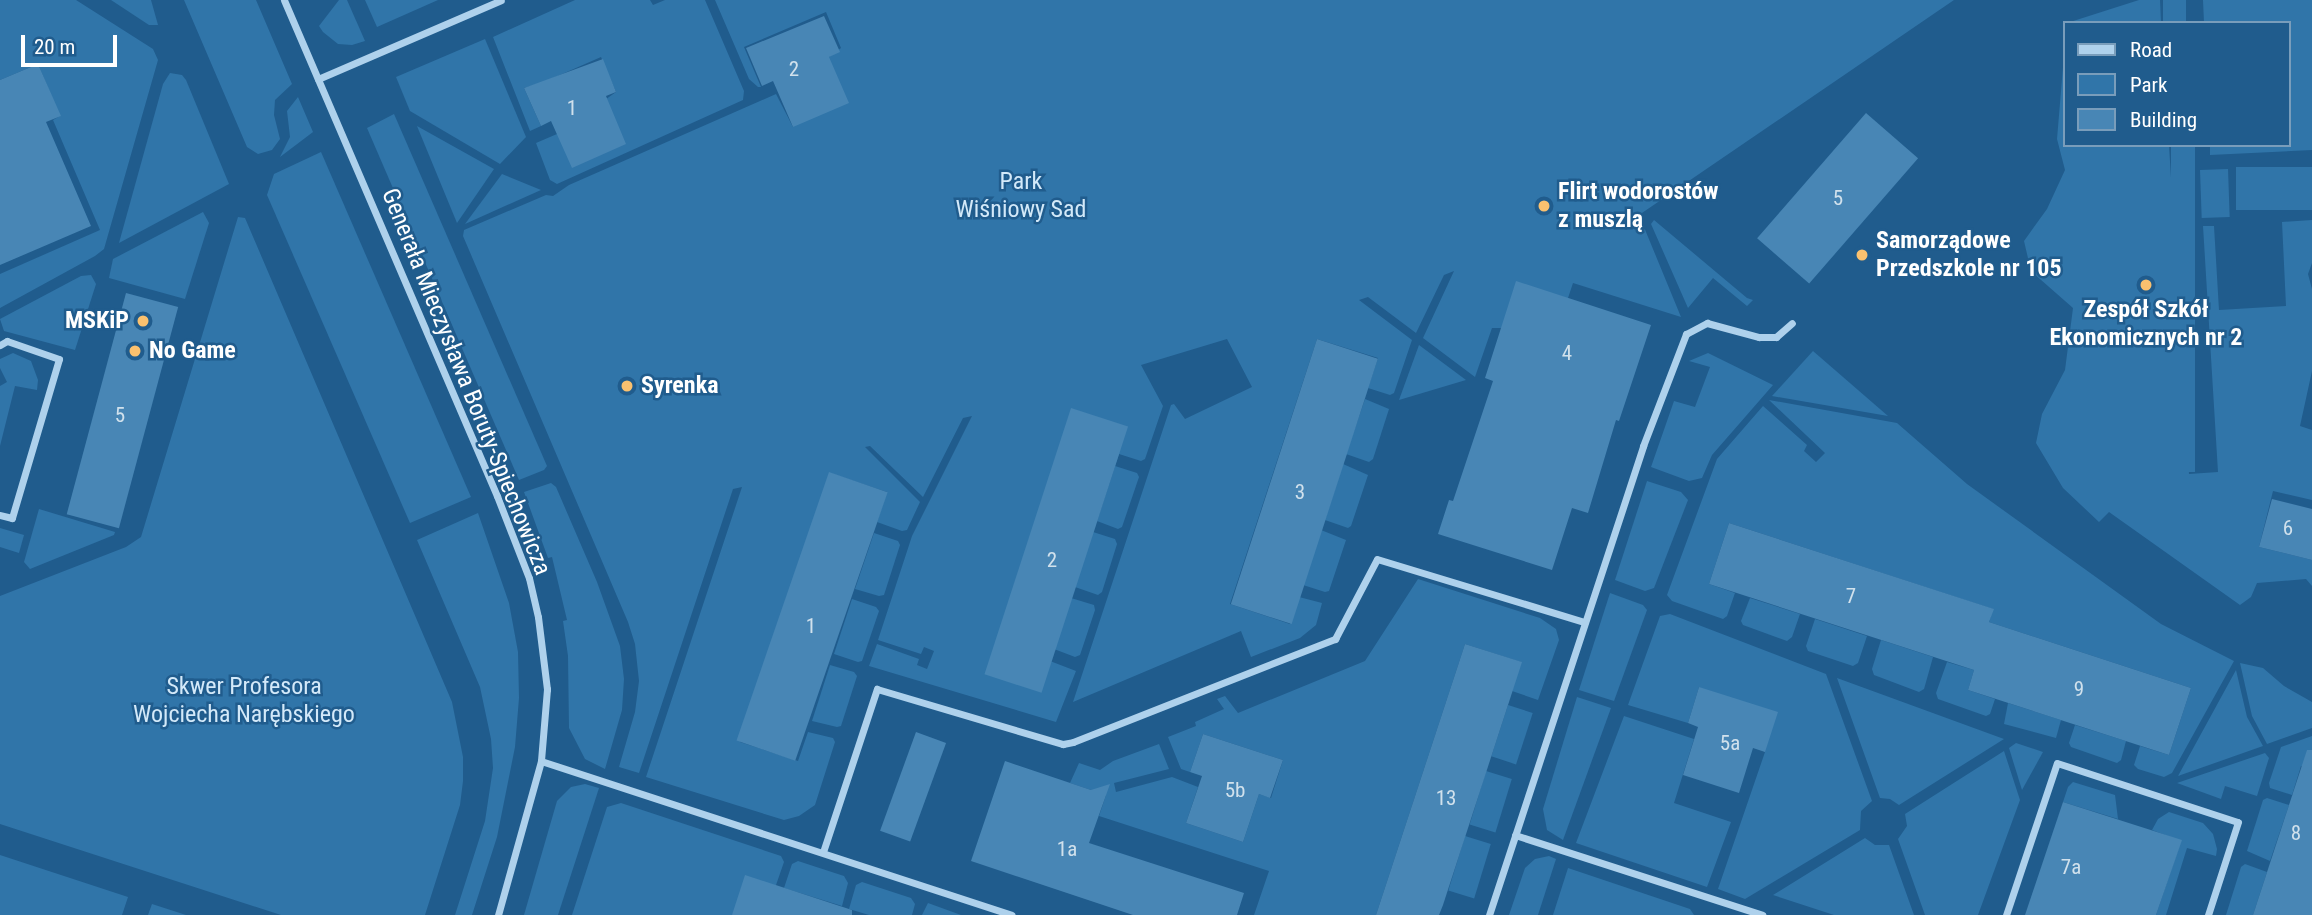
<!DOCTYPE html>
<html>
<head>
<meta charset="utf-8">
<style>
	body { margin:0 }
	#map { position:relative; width:2312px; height:915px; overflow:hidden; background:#205c8d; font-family:"Roboto Condensed",sans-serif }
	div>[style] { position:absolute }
	.green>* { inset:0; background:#3075a9; transform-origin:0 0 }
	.building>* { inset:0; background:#4886b5; transform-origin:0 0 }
	.street>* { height:7px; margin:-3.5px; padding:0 3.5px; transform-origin:3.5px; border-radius:3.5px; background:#aed1ec }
	.dots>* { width:19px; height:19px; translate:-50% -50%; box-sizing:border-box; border:4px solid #205c8d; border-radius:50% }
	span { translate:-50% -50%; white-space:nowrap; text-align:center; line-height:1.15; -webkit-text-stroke:5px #205c8d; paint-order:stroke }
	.number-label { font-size:21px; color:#d1e1ec }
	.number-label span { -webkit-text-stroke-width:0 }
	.park-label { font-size:24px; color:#d3e9f9 }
	.poi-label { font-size:24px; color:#fff; font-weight:700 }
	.left { translate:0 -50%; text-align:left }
	.right { translate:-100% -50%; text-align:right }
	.street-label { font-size:24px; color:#fff }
	.legend { position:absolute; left:2063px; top:21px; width:228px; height:126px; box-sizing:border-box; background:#205c8d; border:2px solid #799dbb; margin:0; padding:9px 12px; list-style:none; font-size:21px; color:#fff }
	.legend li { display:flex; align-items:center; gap:14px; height:35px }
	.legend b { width:35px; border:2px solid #799dbb }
	.scale { position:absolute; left:21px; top:35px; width:96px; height:32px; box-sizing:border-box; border:4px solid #fff; border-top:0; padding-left:9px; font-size:21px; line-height:24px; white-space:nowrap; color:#fff; -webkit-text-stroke:5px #205c8d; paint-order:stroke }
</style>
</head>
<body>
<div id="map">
	<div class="green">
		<i style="clip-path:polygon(0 0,76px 0,153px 49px,158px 60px,104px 249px,95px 256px,0 308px,0 274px,100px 230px,53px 120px,60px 116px,38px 64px,0 80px)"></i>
		<i style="clip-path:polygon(111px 0,151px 0,158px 25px,149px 25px)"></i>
		<i style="clip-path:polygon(184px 0,256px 0,292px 84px,275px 100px,274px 115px,280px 139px,272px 150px,258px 154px,247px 147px)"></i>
		<i style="clip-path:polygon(339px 0,347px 0,365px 41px,352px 45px,338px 44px,323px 32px,319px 26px)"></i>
		<i style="clip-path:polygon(365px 0,438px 0,377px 27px)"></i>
		<i style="clip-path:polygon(575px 0,650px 0,653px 5px,665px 0,705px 0,744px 91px,743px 100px,557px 184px,550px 180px,536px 143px,557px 134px,616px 92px,601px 57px,544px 82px,524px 88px,541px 126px,530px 131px,493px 37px)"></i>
		<i style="clip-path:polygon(715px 0,1954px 0,1639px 215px,1681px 317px,1573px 283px,1568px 298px,1501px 328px,1492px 328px,1475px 377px,1423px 338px,1454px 271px,1444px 275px,1416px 333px,1368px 297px,1359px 300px,1412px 340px,1394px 393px,1390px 395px,1368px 388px,1378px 358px,1317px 339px,1230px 604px,1290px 624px,1299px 597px,1322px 603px,1316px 625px,1300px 638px,1251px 657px,1241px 631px,1073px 702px,1171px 405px,1174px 404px,1185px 419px,1252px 387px,1227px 339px,1141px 365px,1163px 406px,1145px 459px,1141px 461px,1119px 454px,1128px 427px,1050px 661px,1076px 671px,1056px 722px,869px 666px,877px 644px,919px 659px,917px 665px,927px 669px,934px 651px,924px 647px,921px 654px,878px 640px,912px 536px,972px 416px,963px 418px,923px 497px,870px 446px,865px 447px,920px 502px,907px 530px,902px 531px,877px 522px,887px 492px,830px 473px,740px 742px,798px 761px,808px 732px,833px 738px,835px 742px,815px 805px,799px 816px,784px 820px,646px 777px,742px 487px,733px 489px,639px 773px,619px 767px,635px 712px,639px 681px,635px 644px,628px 622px,463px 236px,464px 230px,546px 195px,553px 196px,569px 185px,776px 94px,793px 127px,829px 57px,841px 48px,826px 12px,744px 47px,761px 87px,758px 87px,749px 79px)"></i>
		<i style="clip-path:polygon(2139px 0,2160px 0,2161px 23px,2067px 23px)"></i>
		<i style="left:2163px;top:0;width:23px;height:23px"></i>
		<i style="clip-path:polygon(2203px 0,2312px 0,2312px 150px,2210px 155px,2210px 145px,2289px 145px,2289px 23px,2204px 23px)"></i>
		<i style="clip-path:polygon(485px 39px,526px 137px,500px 164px,410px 111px,396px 77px)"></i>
		<i style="clip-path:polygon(2065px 43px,2065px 145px,2169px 145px,2189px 474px,2218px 472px,2203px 226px,2214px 226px,2219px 310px,2286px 306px,2282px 222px,2312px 220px,2312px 263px,2308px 274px,2312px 289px,2312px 371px,2300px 426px,2312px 430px,2312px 500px,2273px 491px,2259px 547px,2312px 560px,2312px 586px,2306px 579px,2257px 583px,2251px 597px,2240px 605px,2109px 512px,2099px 522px,2063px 488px,2036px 443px,2042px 414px,2065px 370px,2073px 308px,2031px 271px,2024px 241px,2047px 209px,2065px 170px,2057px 139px)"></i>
		<i style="clip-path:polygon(170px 73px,182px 75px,186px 80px,229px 184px,119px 243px,163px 84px)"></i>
		<i style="clip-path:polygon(298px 97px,313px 132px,280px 157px,290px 137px,287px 111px)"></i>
		<i style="clip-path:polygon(394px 114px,547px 466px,544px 470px,519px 480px,367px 128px)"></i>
		<i style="clip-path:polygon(417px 126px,494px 169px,457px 223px)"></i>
		<i style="left:2171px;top:145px;width:24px;height:327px"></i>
		<i style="clip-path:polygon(321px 152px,471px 497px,410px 523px,267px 195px,274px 174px)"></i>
		<i style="left:2312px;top:167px;width:43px;height:76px;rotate:90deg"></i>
		<i style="left:2228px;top:169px;width:48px;height:28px;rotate:88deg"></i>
		<i style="clip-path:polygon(502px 174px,541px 190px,465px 224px)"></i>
		<i style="clip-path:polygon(203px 212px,209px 223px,185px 299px,109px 278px,113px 259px)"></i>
		<i style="clip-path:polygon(238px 217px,245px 218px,452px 702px,463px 757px,463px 781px,460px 805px,425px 915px,281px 915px,0 824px,0 596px,126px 547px,141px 537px)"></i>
		<i style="clip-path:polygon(1654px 220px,1747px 298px,1753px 300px,1747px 306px,1713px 278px,1688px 308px,1651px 224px)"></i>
		<i style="clip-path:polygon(91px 275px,96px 284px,75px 350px,4px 331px,0 319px,81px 276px)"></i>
		<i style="clip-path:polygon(1419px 345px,1466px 380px,1399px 400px)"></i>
		<i style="clip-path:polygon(1813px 351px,1888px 416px,1772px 396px)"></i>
		<i style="clip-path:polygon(13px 353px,31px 361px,38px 380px,37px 390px,15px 386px,0 446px,0 386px,7px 382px,0 368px,0 359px)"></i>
		<i style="clip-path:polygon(1708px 353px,1773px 385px,1712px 455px,1702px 478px,1689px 481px,1651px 467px,1674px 401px,1695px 407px,1710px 367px,1689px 361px)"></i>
		<i style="clip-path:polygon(1365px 399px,1389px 409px,1373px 459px,1369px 462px,1346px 454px)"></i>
		<i style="clip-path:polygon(1769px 400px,1897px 423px,1967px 484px,2161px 624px,2234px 661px,2172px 773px,2164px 777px,2138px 769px,2134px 765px,2140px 746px,2169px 755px,2191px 688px,1989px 622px,1993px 609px,1729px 523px,1709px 584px,1735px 593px,1727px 616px,1723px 619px,1672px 601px,1667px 595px,1717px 459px,1763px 406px,1807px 445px,1804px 451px,1816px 462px,1825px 453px)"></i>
		<i style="clip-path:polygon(1343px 464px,1368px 475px,1351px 526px,1348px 528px,1325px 520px)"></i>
		<i style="clip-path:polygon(1115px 466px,1137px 473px,1139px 477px,1122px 527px,1118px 529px,1097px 521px)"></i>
		<i style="clip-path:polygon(1647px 481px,1681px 492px,1688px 500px,1654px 588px,1645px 591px,1615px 580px)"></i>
		<i style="clip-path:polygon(551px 483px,556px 487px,597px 582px,620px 646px,624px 679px,622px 710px,605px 769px,585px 759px,569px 728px,568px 656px,563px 621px,567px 620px,552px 557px,548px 558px,524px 492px)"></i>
		<i style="clip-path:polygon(39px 509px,115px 532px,114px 535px,30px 569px,24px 562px)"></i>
		<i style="clip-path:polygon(478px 513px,509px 603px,518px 652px,519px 698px,515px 747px,497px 837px,472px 915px,455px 915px,485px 821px,493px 768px,491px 739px,480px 687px,417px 540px)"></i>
		<i style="clip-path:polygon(0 528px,24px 535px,19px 553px,0 547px)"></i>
		<i style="clip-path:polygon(1321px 530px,1346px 540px,1329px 591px,1325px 592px,1303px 585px)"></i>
		<i style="clip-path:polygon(1093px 532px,1115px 539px,1117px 544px,1102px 592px,1098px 595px,1075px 587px)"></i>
		<i style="clip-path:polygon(874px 533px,898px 541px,900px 545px,884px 595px,879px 596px,855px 589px)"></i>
		<i style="clip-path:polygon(1418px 579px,1540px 618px,1556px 629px,1559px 640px,1538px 700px,1512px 691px,1521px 662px,1465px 644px,1376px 915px,1254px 915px,1269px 871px,1099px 816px,1106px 795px,1070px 783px,1079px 763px,1100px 770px,1113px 761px,1159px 744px,1169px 769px,1114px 783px,1116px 792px,1172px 777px,1198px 787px,1186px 823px,1243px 842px,1259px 794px,1271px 798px,1283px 760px,1203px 734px,1190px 772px,1181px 769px,1168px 737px,1196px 726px,1195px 722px,1224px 709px,1217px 699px,1225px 696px,1238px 713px,1365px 661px)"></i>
		<i style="clip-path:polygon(1610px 593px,1643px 605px,1647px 610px,1614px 701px,1579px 690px)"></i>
		<i style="clip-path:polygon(1071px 598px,1094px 605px,1095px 610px,1080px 655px,1075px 657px,1054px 649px)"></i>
		<i style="clip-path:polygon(1750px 598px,1800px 614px,1792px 637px,1787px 641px,1743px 625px,1741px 621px)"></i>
		<i style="clip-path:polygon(852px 599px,876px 607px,879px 611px,862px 661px,858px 662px,834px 654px)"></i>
		<i style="clip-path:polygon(1670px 614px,1826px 674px,1872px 801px,1861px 811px,1860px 830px,1745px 899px,1718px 889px,1765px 752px,1699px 687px,1688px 723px,1628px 705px,1660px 616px)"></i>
		<i style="clip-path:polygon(1815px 619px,1867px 636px,1858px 663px,1853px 666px,1808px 651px,1806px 646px)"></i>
		<i style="clip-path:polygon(1881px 640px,1933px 657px,1924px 689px,1919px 692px,1874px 675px,1872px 669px)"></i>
		<i style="clip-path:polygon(1947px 662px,1974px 670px,1968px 690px,1995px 699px,1990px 714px,1986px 716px,1938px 699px,1936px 693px)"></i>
		<i style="clip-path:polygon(2240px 663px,2263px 668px,2284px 686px,2312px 702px,2312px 728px,2267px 744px,2252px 716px)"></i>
		<i style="clip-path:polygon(830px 665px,854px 672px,857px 676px,841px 726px,837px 727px,812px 721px)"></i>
		<i style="clip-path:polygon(2236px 670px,2247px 717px,2263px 746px,2178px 776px)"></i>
		<i style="clip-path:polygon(1837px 678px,2004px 739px,1899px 805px,1890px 799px,1880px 798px)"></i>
		<i style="clip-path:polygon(1577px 697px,1611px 708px,1563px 840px,1547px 830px,1543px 809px)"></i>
		<i style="clip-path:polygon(2008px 703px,2061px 720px,2056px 738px,2004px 724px)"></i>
		<i style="left:1508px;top:705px;width:26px;height:54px;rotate:18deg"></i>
		<i style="clip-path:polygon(1624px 716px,1694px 739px,1674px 803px,1731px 822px,1707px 887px,1576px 843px)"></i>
		<i style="clip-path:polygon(2075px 725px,2126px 741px,2121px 760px,2117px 763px,2071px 747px,2069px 743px)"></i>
		<i style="clip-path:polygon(2312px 736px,2312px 769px,2301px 766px,2292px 795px,2270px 788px,2269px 783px,2281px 747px)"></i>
		<i style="clip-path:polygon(2016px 743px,2043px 752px,2022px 790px,2009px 748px)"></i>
		<i style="clip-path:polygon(2004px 751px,2020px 800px,1978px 915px,1925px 915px,1898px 839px,1907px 826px,1905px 814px)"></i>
		<i style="clip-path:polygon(2265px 753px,2269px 758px,2257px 796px,2225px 786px,2221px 799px,2177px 783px)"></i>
		<i style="left:1486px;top:771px;width:27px;height:56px;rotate:17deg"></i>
		<i style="clip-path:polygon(2073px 782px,2115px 795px,2118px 819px,2063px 802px,2068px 787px)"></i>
		<i style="clip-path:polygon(585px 784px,599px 788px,558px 915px,524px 915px,557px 801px,571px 787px)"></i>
		<i style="clip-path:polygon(2267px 798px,2289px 805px,2270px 861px,2247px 851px,2263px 800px)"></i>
		<i style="clip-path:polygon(621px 803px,781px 856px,784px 862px,776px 885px,732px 915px,572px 915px,607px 807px)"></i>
		<i style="clip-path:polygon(2169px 812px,2203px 823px,2213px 834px,2217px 849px,2216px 856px,2187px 848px,2166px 915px,2156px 915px,2181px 841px,2152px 830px,2158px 819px)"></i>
		<i style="left:1465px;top:836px;width:27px;height:57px;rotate:17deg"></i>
		<i style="clip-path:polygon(1865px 838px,1875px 845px,1889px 845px,1914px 915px,1834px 915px,1773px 895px)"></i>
		<i style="clip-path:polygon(0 855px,128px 897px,122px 915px,0 915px)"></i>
		<i style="clip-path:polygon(1549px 856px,1556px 859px,1538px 915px,1509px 915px,1525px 868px,1535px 859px)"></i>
		<i style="clip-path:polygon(798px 861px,844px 876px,848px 883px,842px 906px,784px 888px,792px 864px)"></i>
		<i style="clip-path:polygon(2245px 864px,2267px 872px,2253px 915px,2226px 915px,2241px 867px)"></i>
		<i style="clip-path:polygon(1568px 868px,1690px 909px,1694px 915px,1553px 915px)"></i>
		<i style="clip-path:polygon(862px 882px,911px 898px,915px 904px,912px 915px,869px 915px,849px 909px,856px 885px)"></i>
		<i style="clip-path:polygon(928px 903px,961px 915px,922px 915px)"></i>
		<i style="clip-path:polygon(152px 904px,186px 915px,148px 915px)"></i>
	</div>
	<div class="building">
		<i style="clip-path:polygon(824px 16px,840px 52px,829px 57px,849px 103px,793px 127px,773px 81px,762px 86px,746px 48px)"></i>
		<i style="clip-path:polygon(603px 59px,616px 92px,606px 96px,626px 144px,572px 168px,551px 121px,541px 126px,524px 88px)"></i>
		<i style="clip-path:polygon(38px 64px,61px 116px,46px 122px,91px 226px,0 265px,0 80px)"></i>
		<i style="left:1866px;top:113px;width:69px;height:166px;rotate:41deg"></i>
		<i style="clip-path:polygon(1516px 281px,1651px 325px,1619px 421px,1616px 420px,1588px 513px,1572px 508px,1552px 570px,1438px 534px,1449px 500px,1453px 501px,1493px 381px,1485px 378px)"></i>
		<i style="left:126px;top:293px;width:54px;height:229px;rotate:15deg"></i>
		<i style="left:1317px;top:339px;width:64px;height:279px;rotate:18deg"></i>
		<i style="left:1071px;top:408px;width:60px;height:280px;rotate:18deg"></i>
		<i style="left:829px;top:472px;width:62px;height:284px;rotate:19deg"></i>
		<i style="clip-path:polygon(2272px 499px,2312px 509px,2312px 560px,2259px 547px)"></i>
		<i style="clip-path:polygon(1729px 523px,1994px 609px,1989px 622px,2191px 688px,2169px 755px,1968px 690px,1974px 670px,1709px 584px)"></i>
		<i style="clip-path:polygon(1465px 644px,1522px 662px,1443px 905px,1439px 915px,1376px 915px)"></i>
		<i style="clip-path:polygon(1699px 687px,1778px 712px,1765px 752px,1753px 748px,1739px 793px,1683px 775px,1698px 727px,1688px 723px)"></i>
		<i style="left:916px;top:732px;width:32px;height:105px;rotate:20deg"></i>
		<i style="clip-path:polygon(1203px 734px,1283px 760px,1270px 798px,1259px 794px,1243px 842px,1186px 823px,1202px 776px,1190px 772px)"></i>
		<i style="clip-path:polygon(2307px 750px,2312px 750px,2312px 915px,2253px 915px)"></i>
		<i style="clip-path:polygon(1005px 761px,1091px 790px,1110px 784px,1089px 843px,1244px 893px,1237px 915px,1133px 915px,971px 861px)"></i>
		<i style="clip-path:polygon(2063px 802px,2182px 840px,2156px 915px,2025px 915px)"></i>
		<i style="clip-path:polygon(745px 875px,852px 910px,852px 915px,732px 915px)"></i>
	</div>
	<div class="street">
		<i style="left:284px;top:0;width:540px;rotate:66.76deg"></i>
		<i style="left:497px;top:496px;width:88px;rotate:68.7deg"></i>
		<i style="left:529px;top:578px;width:40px;rotate:77deg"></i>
		<i style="left:538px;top:617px;width:73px;rotate:82.9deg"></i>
		<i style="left:547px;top:689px;width:72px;rotate:94.8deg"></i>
		<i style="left:541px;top:761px;width:160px;rotate:105.6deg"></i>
		<i style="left:318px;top:79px;width:199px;rotate:-23.3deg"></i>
		<i style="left:0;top:345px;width:8px;rotate:-30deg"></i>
		<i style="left:7px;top:341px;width:55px;rotate:19.1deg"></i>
		<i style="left:59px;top:359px;width:166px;rotate:106.5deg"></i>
		<i style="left:12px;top:518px;width:12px;rotate:-166deg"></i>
		<i style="left:541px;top:761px;width:495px;rotate:18.1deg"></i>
		<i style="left:1515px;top:835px;width:260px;rotate:17.9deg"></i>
		<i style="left:823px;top:852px;width:172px;rotate:-71.7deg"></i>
		<i style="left:877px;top:689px;width:194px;rotate:16.5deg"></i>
		<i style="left:1063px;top:744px;width:10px;rotate:-11deg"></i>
		<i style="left:1073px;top:742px;width:282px;rotate:-21.5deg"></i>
		<i style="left:1335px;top:639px;width:90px;rotate:-62.3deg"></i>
		<i style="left:1377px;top:559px;width:216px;rotate:16.9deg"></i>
		<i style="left:1489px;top:915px;width:494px;rotate:-71.8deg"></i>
		<i style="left:1643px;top:446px;width:120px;rotate:-69deg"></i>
		<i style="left:1686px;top:334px;width:24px;rotate:-28deg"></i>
		<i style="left:1707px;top:323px;width:54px;rotate:15.1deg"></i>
		<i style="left:1759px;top:337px;width:17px"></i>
		<i style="left:1776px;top:337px;width:21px;rotate:-41deg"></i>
		<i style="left:2006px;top:915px;width:160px;rotate:-71.5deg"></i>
		<i style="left:2057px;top:763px;width:190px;rotate:18.1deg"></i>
		<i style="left:2238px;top:822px;width:98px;rotate:107.9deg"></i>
	</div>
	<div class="dots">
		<i style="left:1544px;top:206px;background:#fac16f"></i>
		<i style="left:1862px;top:255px;background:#fac16f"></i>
		<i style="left:2146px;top:285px;background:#fac16f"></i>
		<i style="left:143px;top:321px;background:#fac16f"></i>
		<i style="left:135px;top:351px;background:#fac16f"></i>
		<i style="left:627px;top:386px;background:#fac16f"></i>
	</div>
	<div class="number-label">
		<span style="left:794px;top:69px">2</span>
		<span style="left:572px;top:108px">1</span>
		<span style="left:1838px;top:198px">5</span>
		<span style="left:1567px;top:353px">4</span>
		<span style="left:120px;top:415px">5</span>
		<span style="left:1300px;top:492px">3</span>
		<span style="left:2288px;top:528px">6</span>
		<span style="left:1052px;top:560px">2</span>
		<span style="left:1851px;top:596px">7</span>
		<span style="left:811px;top:626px">1</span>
		<span style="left:2079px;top:689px">9</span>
		<span style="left:1730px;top:743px">5a</span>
		<span style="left:1235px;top:790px">5b</span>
		<span style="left:1446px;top:798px">13</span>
		<span style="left:2296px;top:833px">8</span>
		<span style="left:1067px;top:849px">1a</span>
		<span style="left:2071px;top:867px">7a</span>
	</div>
	<div class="park-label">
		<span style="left:1021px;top:196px">Park<br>Wiśniowy Sad</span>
		<span style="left:244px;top:701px">Skwer Profesora<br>Wojciecha Narębskiego</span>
	</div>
	<div class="poi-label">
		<span class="left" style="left:1558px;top:206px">Flirt wodorostów<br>z muszlą</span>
		<span class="left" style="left:1876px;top:255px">Samorządowe<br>Przedszkole nr 105</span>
		<span style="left:2146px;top:324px">Zespół Szkół<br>Ekonomicznych nr 2</span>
		<span class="right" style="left:129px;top:321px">MSKiP</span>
		<span class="left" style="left:149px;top:351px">No Game</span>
		<span class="left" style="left:641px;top:386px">Syrenka</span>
	</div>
	<div class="street-label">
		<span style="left:466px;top:382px;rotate:68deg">Generała Mieczysława Boruty-Spiechowicza</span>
	</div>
	<ul class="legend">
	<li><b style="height:9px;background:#aed1ec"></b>Road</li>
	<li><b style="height:19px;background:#3075a9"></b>Park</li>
	<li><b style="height:19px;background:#4886b5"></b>Building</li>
	</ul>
	<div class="scale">20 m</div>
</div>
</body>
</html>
